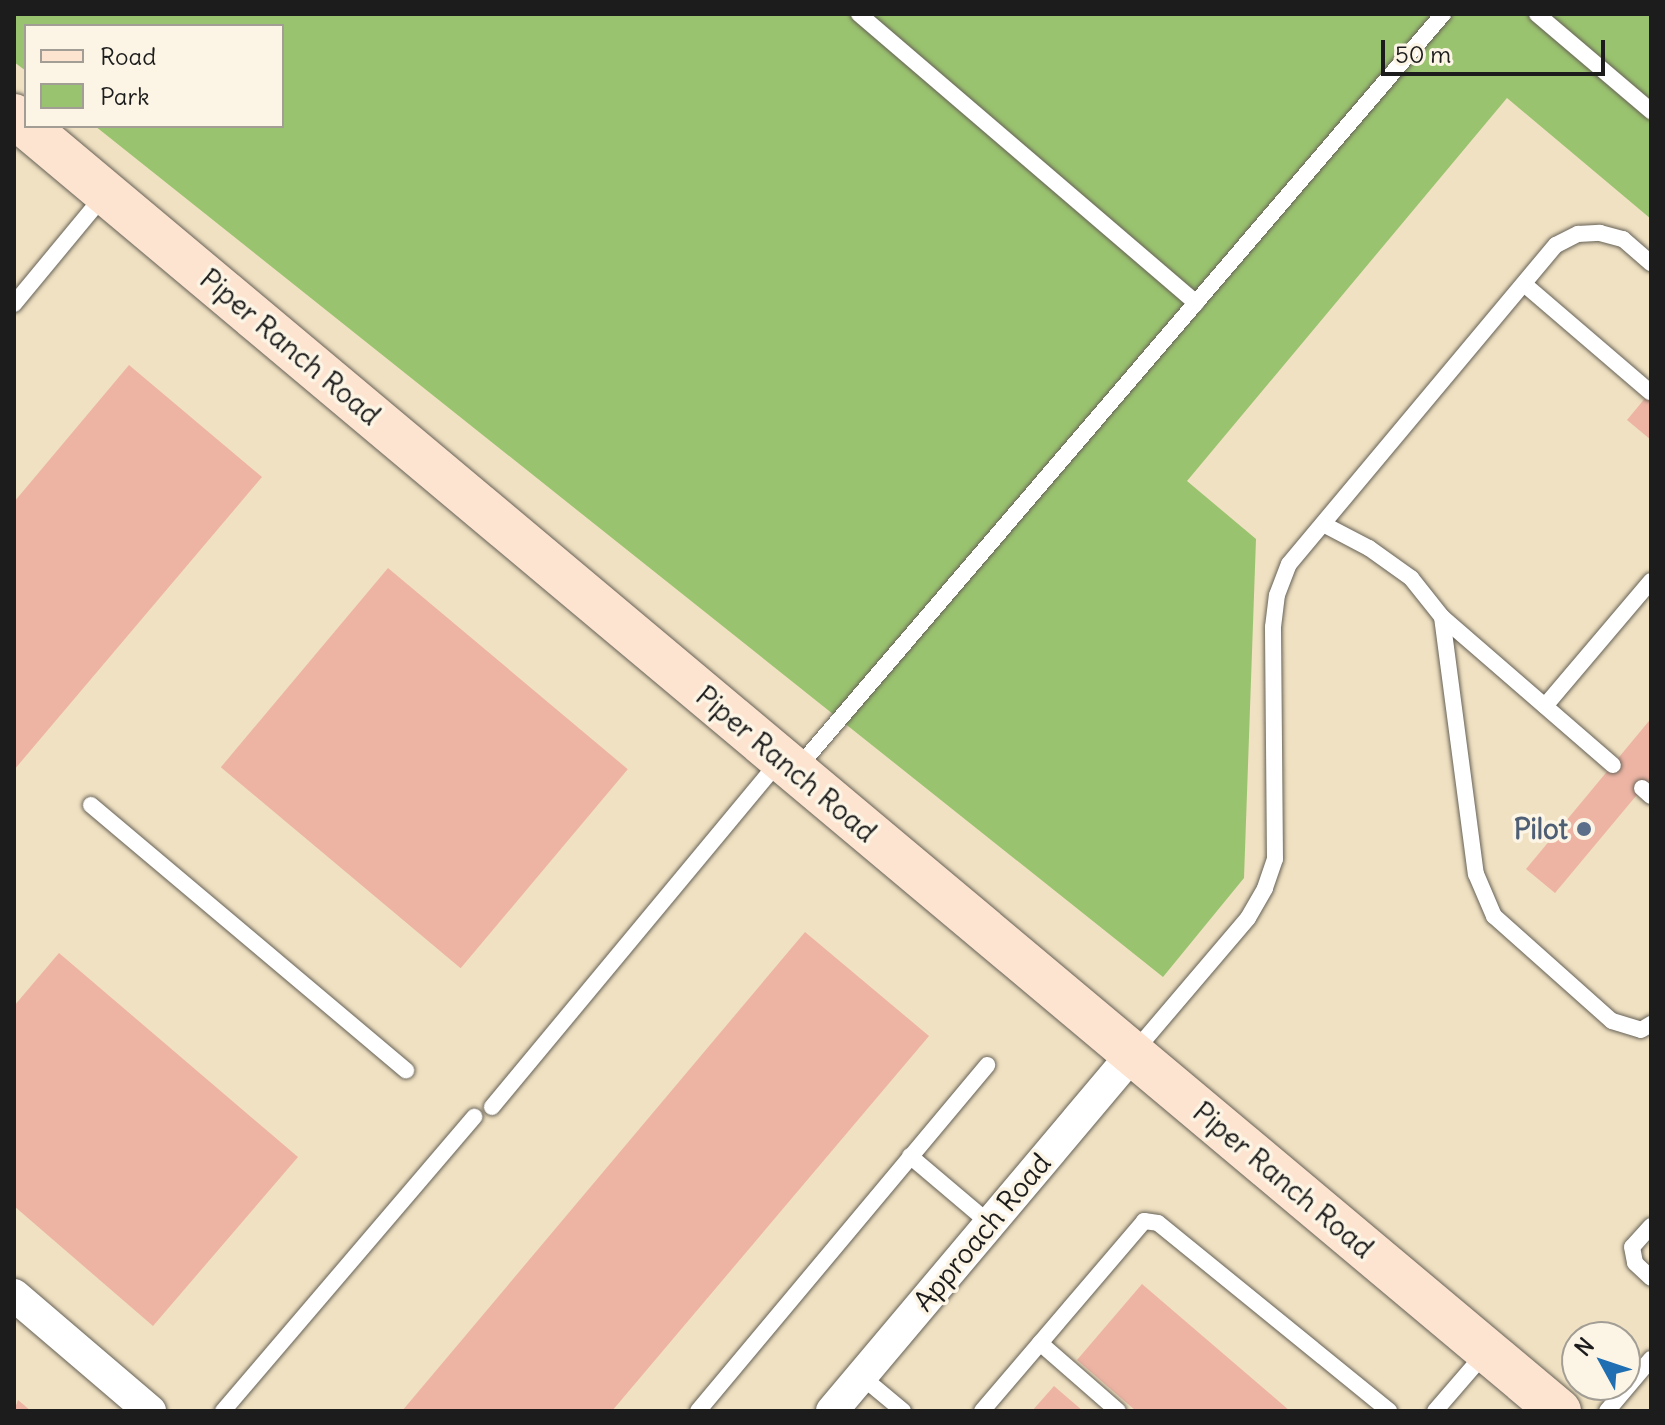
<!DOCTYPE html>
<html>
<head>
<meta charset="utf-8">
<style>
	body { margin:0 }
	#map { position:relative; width:1665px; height:1425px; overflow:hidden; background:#f0e1c2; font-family:Delius,sans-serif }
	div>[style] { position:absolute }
	.green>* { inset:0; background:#9ac36f }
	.building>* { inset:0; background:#edb4a4; transform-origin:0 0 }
	.roads { filter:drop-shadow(0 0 2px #666156) drop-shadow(0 0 2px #666156) }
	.lane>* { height:16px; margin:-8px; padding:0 8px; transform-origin:8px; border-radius:8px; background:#fff }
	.street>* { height:32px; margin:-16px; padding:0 16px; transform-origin:16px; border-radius:16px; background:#fff }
	.secondary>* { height:44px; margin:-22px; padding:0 22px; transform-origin:22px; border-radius:22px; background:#fde4d0 }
	.dots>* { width:22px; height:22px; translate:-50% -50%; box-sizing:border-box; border:4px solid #fcf5e5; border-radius:50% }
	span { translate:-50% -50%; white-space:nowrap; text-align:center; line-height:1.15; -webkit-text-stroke:7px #fcf5e5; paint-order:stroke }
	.street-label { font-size:28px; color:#1c1c1c }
	.service-label { font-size:28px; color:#4e5e75; font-weight:700 }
	.right { translate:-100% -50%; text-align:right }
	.frame { position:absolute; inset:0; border:16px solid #1c1c1c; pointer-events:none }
	.legend { position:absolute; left:24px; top:24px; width:260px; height:104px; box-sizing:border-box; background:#fcf5e5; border:2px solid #a29e95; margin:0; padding:10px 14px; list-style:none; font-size:24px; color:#1c1c1c }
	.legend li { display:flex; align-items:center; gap:16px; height:40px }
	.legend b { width:40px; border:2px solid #a29e95 }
	.north { position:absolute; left:1561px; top:1321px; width:80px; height:80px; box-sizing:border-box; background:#fcf5e5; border:2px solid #a29e95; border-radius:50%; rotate:310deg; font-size:22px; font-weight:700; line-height:32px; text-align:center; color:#1c1c1c }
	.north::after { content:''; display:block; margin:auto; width:28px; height:36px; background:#1f6fb2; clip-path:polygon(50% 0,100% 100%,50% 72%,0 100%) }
	.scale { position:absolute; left:1381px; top:40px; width:224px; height:36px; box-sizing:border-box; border:4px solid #1c1c1c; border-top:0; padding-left:10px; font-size:24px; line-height:28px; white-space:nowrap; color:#1c1c1c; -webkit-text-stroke:6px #fcf5e5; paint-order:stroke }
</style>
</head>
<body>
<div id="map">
	<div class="green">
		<i style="clip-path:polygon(14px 14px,1651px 14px,1651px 219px,1507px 98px,1187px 481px,1256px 539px,1244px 878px,1163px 977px,95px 126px,282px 126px,282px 26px,26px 26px,26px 71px,14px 62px)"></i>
	</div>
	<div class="building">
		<i style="clip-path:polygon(129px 365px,262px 477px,14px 770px,14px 502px)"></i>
		<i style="clip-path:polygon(1651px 391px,1651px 440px,1627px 420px)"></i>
		<i style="left:388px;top:568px;width:313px;height:260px;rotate:40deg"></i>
		<i style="clip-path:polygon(1649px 721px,1651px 778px,1555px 893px,1526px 869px)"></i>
		<i style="clip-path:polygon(805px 932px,929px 1036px,612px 1411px,402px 1411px)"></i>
		<i style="clip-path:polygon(59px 953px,298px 1157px,153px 1326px,14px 1206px,14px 1006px)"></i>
		<i style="clip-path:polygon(1142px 1284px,1290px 1411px,1136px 1411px,1077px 1360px)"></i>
		<i style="clip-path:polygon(1054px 1386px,1083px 1411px,1032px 1411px)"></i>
		<i style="clip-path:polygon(18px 1400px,31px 1411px,14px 1411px)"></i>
	</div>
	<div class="roads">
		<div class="lane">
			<i style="left:859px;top:14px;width:444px;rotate:40.6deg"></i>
			<i style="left:1537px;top:14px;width:150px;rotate:40.4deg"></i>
			<i style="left:1524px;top:284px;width:166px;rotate:40.6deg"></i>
			<i style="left:14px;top:304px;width:143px;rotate:-50.4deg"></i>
			<i style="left:1323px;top:524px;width:52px;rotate:27.6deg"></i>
			<i style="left:1369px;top:548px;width:52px;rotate:35.5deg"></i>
			<i style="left:1411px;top:578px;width:50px;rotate:51.5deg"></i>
			<i style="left:1442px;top:617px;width:259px;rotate:82.5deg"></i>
			<i style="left:1476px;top:874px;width:46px;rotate:66.8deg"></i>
			<i style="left:1494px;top:916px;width:158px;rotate:41.7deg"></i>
			<i style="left:1612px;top:1021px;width:30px;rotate:17deg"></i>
			<i style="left:1641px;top:1030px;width:12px;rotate:-31deg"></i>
			<i style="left:1442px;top:617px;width:226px;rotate:40.9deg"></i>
			<i style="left:1545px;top:706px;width:164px;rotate:-49.7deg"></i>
			<i style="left:796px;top:770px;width:995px;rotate:-49.44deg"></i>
			<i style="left:1642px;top:788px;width:12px;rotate:42deg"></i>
			<i style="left:91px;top:805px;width:412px;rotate:40.1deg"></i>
			<i style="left:1134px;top:1052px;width:176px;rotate:-49.6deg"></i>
			<i style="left:1248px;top:918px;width:34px;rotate:-60deg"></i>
			<i style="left:1265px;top:888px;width:31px;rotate:-71deg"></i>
			<i style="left:1275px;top:859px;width:232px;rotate:-90.5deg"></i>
			<i style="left:1273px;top:627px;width:32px;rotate:-83deg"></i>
			<i style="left:1277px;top:595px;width:33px;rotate:-69deg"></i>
			<i style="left:1289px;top:564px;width:416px;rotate:-50.1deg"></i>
			<i style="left:1556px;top:245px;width:25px;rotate:-27deg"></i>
			<i style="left:1578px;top:234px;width:22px;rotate:-3deg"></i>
			<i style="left:1600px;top:233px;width:24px;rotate:15deg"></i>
			<i style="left:1623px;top:239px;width:37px;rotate:41deg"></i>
			<i style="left:492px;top:1107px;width:451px;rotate:-50.3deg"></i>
			<i style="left:910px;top:1156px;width:104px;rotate:40.3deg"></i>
			<i style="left:1651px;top:1226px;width:28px;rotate:132deg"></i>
			<i style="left:1632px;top:1247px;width:16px;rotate:79deg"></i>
			<i style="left:1635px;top:1263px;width:22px;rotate:43deg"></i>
			<i style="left:1040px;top:1343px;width:103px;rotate:41.1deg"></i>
			<i style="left:861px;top:1376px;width:55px;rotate:39.8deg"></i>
			<i style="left:223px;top:1411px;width:387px;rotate:-49.5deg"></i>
			<i style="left:698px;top:1411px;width:451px;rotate:-50.1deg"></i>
			<i style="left:982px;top:1411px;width:250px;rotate:-49.5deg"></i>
			<i style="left:1144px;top:1221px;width:14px;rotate:8deg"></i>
			<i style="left:1158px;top:1223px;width:298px;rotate:39.1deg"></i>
			<i style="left:1435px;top:1411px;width:78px;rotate:-49.2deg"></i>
			<i style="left:1607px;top:1411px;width:68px;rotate:-49.8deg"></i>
		</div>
		<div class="street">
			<i style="left:14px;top:1295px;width:179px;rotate:40.5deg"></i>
			<i style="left:832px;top:1411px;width:467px;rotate:-49.9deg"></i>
		</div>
		<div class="secondary">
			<i style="left:14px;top:116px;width:2016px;rotate:39.97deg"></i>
		</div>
	</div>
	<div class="dots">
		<i style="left:1584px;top:829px;background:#5c6f8a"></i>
	</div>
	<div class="street-label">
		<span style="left:290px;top:347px;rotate:40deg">Piper Ranch Road</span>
		<span style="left:786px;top:764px;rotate:40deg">Piper Ranch Road</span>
		<span style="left:1283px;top:1180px;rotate:40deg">Piper Ranch Road</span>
		<span style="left:982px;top:1232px;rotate:-50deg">Approach Road</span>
	</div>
	<div class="service-label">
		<span class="right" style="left:1568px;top:829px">Pilot</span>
	</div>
	<div class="frame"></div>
	<ul class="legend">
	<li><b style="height:10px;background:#fde4d0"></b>Road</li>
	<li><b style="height:22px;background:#9ac36f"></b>Park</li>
	</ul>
	<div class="north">N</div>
	<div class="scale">50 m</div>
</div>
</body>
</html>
